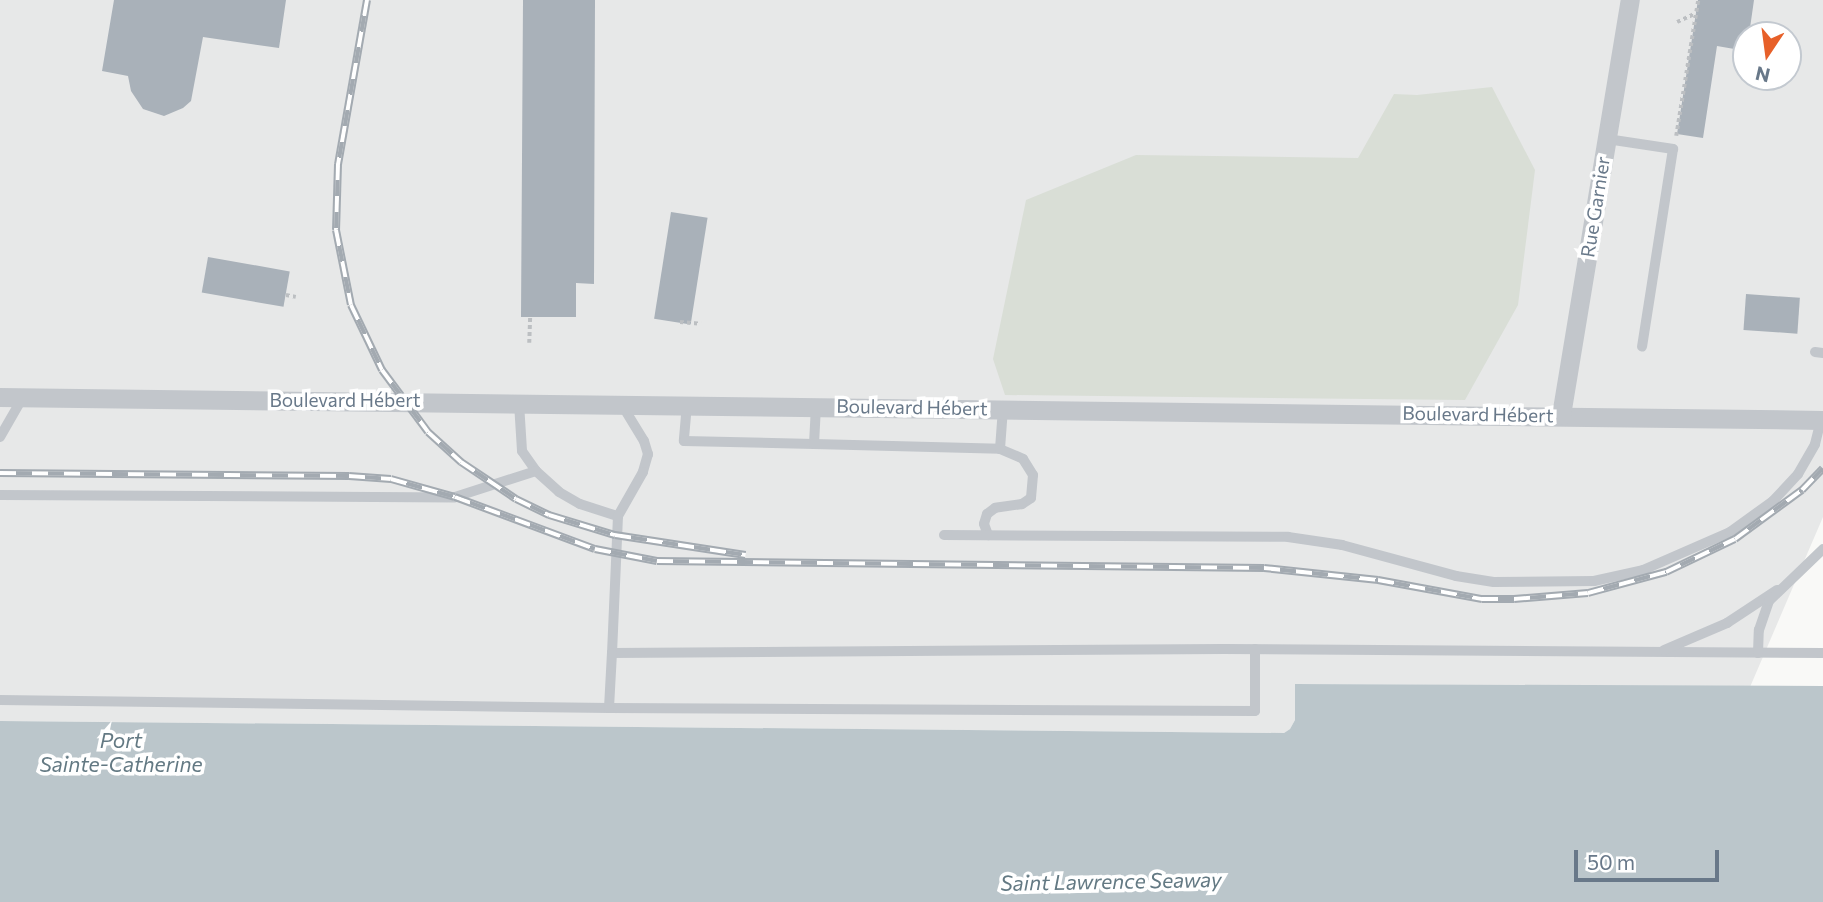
<!DOCTYPE html>
<html>
<head>
<meta charset="utf-8">
<style>
	body { margin:0 }
	#map { position:relative; width:1823px; height:902px; overflow:hidden; background:#f9f9f7; font-family:Commissioner,sans-serif }
	div>[style] { position:absolute }
	.built>* { inset:0; background:#e7e8e8 }
	.green>* { inset:0; background:#d9ded6 }
	.water>* { inset:0; background:#bbc6cb }
	.building>* { inset:0; background:#a9b1b9; transform-origin:0 0 }
	.path>* { height:3.5px; margin-top:-1.75px; transform-origin:0; background:repeating-linear-gradient(90deg,#bcbfc2 0 3.5px,transparent 0 7px) }
	.lane>* { height:10px; margin:-5px; padding:0 5px; transform-origin:5px; border-radius:5px; background:#c2c6cb }
	.street>* { height:19px; margin:-9.5px; padding:0 9.5px; transform-origin:9.5px; border-radius:9.5px; background:#c2c6cb }
	.rail>* { height:8px; margin-top:-4px; transform-origin:0; background:repeating-linear-gradient(90deg,#fff 0 16px,#a3aab1 0 32px); box-sizing:border-box; border-block:2px solid #a3aab1 }
	span { translate:-50% -50%; white-space:nowrap; text-align:center; line-height:1.15; -webkit-text-stroke:7px #fff; paint-order:stroke }
	.street-label { font-size:19px; color:#687889 }
	.water-label { font-size:21px; color:#637983; font-style:italic }
	.north { position:absolute; left:1732px; top:21px; width:70px; height:70px; box-sizing:border-box; background:#fff; border:2px solid #c3c9d0; border-radius:50%; rotate:193deg; font-size:19px; font-weight:700; line-height:28px; text-align:center; color:#687889 }
	.north::after { content:''; display:block; margin:auto; width:24px; height:32px; background:#e76029; clip-path:polygon(50% 0,100% 100%,50% 72%,0 100%) }
	.scale { position:absolute; left:1574px; top:850px; width:145px; height:32px; box-sizing:border-box; border:4px solid #687889; border-top:0; padding-left:9px; font-size:21px; line-height:24px; white-space:nowrap; color:#687889; -webkit-text-stroke:5px #fff; paint-order:stroke }
</style>
</head>
<body>
<div id="map">
	<div class="built">
		<i style="clip-path:polygon(evenodd,0 0,1823px 0,1823px 517px,1750px 687px,1296px 684px,1295px 720px,1290px 729px,1284px 733px,0 721px,0 0,1746px 35px,1788px 35px,1788px 77px,1746px 77px,1746px 35px)"></i>
	</div>
	<div class="green">
		<i style="clip-path:polygon(1492px 87px,1535px 170px,1518px 305px,1465px 400px,1005px 395px,993px 359px,1026px 200px,1136px 155px,1358px 158px,1394px 94px,1417px 95px)"></i>
	</div>
	<div class="water">
		<i style="clip-path:polygon(1295px 684px,1823px 686px,1823px 902px,0 902px,0 721px,1284px 733px,1290px 729px,1295px 720px)"></i>
	</div>
	<div class="building">
		<i style="clip-path:polygon(114px 0,286px 0,279px 48px,203px 37px,191px 101px,183px 108px,164px 116px,143px 109px,131px 91px,128px 76px,102px 71px)"></i>
		<i style="clip-path:polygon(523px 0,595px 0,594px 284px,576px 283px,576px 317px,521px 317px)"></i>
		<i style="clip-path:polygon(1698px 0,1754px 0,1749px 35px,1746px 35px,1746px 51px,1717px 46px,1703px 138px,1677px 134px)"></i>
		<i style="left:671px;top:212px;width:37px;height:108px;rotate:9deg"></i>
		<i style="left:208px;top:257px;width:83px;height:36px;rotate:10deg"></i>
		<i style="left:1746px;top:294px;width:54px;height:36px;rotate:4deg"></i>
	</div>
	<div class="path">
		<i style="left:1677px;top:22px;width:21px;rotate:-25deg"></i>
		<i style="left:1676px;top:136px;width:138px;rotate:-80.8deg"></i>
		<i style="left:286px;top:295px;width:10px;rotate:11deg"></i>
		<i style="left:680px;top:322px;width:21px;rotate:5deg"></i>
		<i style="left:529px;top:343px;width:25px;rotate:-88deg"></i>
	</div>
	<div class="lane">
		<i style="left:1607px;top:139px;width:67px;rotate:8.6deg"></i>
		<i style="left:1673px;top:149px;width:200px;rotate:98.9deg"></i>
		<i style="left:1815px;top:352px;width:8px;rotate:7deg"></i>
		<i style="left:519px;top:403px;width:48px;rotate:86.4deg"></i>
		<i style="left:522px;top:451px;width:24px;rotate:55deg"></i>
		<i style="left:536px;top:471px;width:31px;rotate:42deg"></i>
		<i style="left:559px;top:492px;width:24px;rotate:30deg"></i>
		<i style="left:580px;top:504px;width:40px;rotate:18deg"></i>
		<i style="left:687px;top:404px;width:37px;rotate:95deg"></i>
		<i style="left:684px;top:441px;width:130px;rotate:1.3deg"></i>
		<i style="left:622px;top:405px;width:42px;rotate:58.6deg"></i>
		<i style="left:644px;top:441px;width:14px;rotate:73deg"></i>
		<i style="left:648px;top:454px;width:19px;rotate:106deg"></i>
		<i style="left:643px;top:472px;width:51px;rotate:119.6deg"></i>
		<i style="left:618px;top:516px;width:137px;rotate:92.5deg"></i>
		<i style="left:612px;top:653px;width:611px;rotate:-0.38deg"></i>
		<i style="left:1223px;top:649px;width:600px;rotate:0.38deg"></i>
		<i style="left:816px;top:406px;width:38px;rotate:93deg"></i>
		<i style="left:814px;top:444px;width:186px;rotate:1.5deg"></i>
		<i style="left:1000px;top:449px;width:25px;rotate:23deg"></i>
		<i style="left:1023px;top:459px;width:19px;rotate:58deg"></i>
		<i style="left:1033px;top:475px;width:23px;rotate:95deg"></i>
		<i style="left:1031px;top:498px;width:11px;rotate:146deg"></i>
		<i style="left:1022px;top:504px;width:27px;rotate:172deg"></i>
		<i style="left:995px;top:508px;width:10px;rotate:143deg"></i>
		<i style="left:987px;top:514px;width:10px;rotate:107deg"></i>
		<i style="left:984px;top:524px;width:12px;rotate:70deg"></i>
		<i style="left:0;top:437px;width:46px;rotate:-60.1deg"></i>
		<i style="left:1000px;top:449px;width:41px;rotate:-85.8deg"></i>
		<i style="left:0;top:495px;width:455px;rotate:0.3deg"></i>
		<i style="left:455px;top:497px;width:85px;rotate:-17.8deg"></i>
		<i style="left:944px;top:535px;width:344px;rotate:0.3deg"></i>
		<i style="left:1288px;top:537px;width:55px;rotate:8.4deg"></i>
		<i style="left:1342px;top:545px;width:118px;rotate:15.2deg"></i>
		<i style="left:1456px;top:576px;width:38px;rotate:9deg"></i>
		<i style="left:1494px;top:582px;width:100px;rotate:-0.6deg"></i>
		<i style="left:1594px;top:581px;width:50px;rotate:-12.7deg"></i>
		<i style="left:1643px;top:570px;width:95px;rotate:-23.6deg"></i>
		<i style="left:1730px;top:532px;width:53px;rotate:-35.8deg"></i>
		<i style="left:1773px;top:501px;width:37px;rotate:-47deg"></i>
		<i style="left:1798px;top:474px;width:34px;rotate:-60deg"></i>
		<i style="left:1815px;top:444px;width:25px;rotate:-76deg"></i>
		<i style="left:1664px;top:650px;width:69px;rotate:-23.2deg"></i>
		<i style="left:1727px;top:623px;width:60px;rotate:-33.4deg"></i>
		<i style="left:1758px;top:653px;width:23px;rotate:-88deg"></i>
		<i style="left:1759px;top:630px;width:31px;rotate:-71deg"></i>
		<i style="left:1769px;top:601px;width:75px;rotate:-43.9deg"></i>
		<i style="left:0;top:700px;width:609px;rotate:0.75deg"></i>
		<i style="left:609px;top:708px;width:646px;rotate:0.27deg"></i>
		<i style="left:1255px;top:711px;width:62px;rotate:-90deg"></i>
		<i style="left:609px;top:708px;width:55px;rotate:-86.9deg"></i>
	</div>
	<div class="street">
		<i style="left:0;top:397px;width:1823px;rotate:0.72deg"></i>
		<i style="left:1561px;top:415px;width:421px;rotate:-80.6deg"></i>
	</div>
	<div class="rail">
		<i style="left:367px;top:0;width:167px;rotate:100deg"></i>
		<i style="left:338px;top:164px;width:66px;rotate:91.7deg"></i>
		<i style="left:336px;top:230px;width:76px;rotate:78.7deg"></i>
		<i style="left:351px;top:305px;width:72px;rotate:64.5deg"></i>
		<i style="left:382px;top:370px;width:77px;rotate:53.4deg"></i>
		<i style="left:428px;top:432px;width:45px;rotate:42.3deg"></i>
		<i style="left:461px;top:462px;width:66px;rotate:33.9deg"></i>
		<i style="left:516px;top:499px;width:37px;rotate:26deg"></i>
		<i style="left:549px;top:515px;width:69px;rotate:16.9deg"></i>
		<i style="left:615px;top:535px;width:132px;rotate:8.7deg"></i>
		<i style="left:0;top:473px;width:349px;rotate:0.5deg"></i>
		<i style="left:349px;top:476px;width:42px;rotate:4.1deg"></i>
		<i style="left:391px;top:479px;width:66px;rotate:15.7deg"></i>
		<i style="left:455px;top:497px;width:149px;rotate:20.4deg"></i>
		<i style="left:595px;top:549px;width:63px;rotate:11deg"></i>
		<i style="left:657px;top:561px;width:607px;rotate:0.66deg"></i>
		<i style="left:1264px;top:568px;width:115px;rotate:6deg"></i>
		<i style="left:1378px;top:580px;width:106px;rotate:10.4deg"></i>
		<i style="left:1482px;top:599px;width:32px"></i>
		<i style="left:1514px;top:599px;width:74px;rotate:-4.6deg"></i>
		<i style="left:1588px;top:593px;width:81px;rotate:-15.1deg"></i>
		<i style="left:1666px;top:572px;width:76px;rotate:-25.6deg"></i>
		<i style="left:1735px;top:539px;width:83px;rotate:-36.2deg"></i>
		<i style="left:1802px;top:490px;width:30px;rotate:-46deg"></i>
	</div>
	<div class="street-label">
		<span style="left:1595px;top:207px;rotate:-81deg">Rue Garnier</span>
		<span style="left:345px;top:400px">Boulevard Hébert</span>
		<span style="left:912px;top:407px;rotate:1deg">Boulevard Hébert</span>
		<span style="left:1478px;top:414px;rotate:1deg">Boulevard Hébert</span>
	</div>
	<div class="water-label">
		<span style="left:121px;top:752px">Port<br>Sainte-Catherine</span>
		<span style="left:1111px;top:881px;rotate:-1deg">Saint Lawrence Seaway</span>
	</div>
	<div class="north">N</div>
	<div class="scale">50 m</div>
</div>
</body>
</html>
